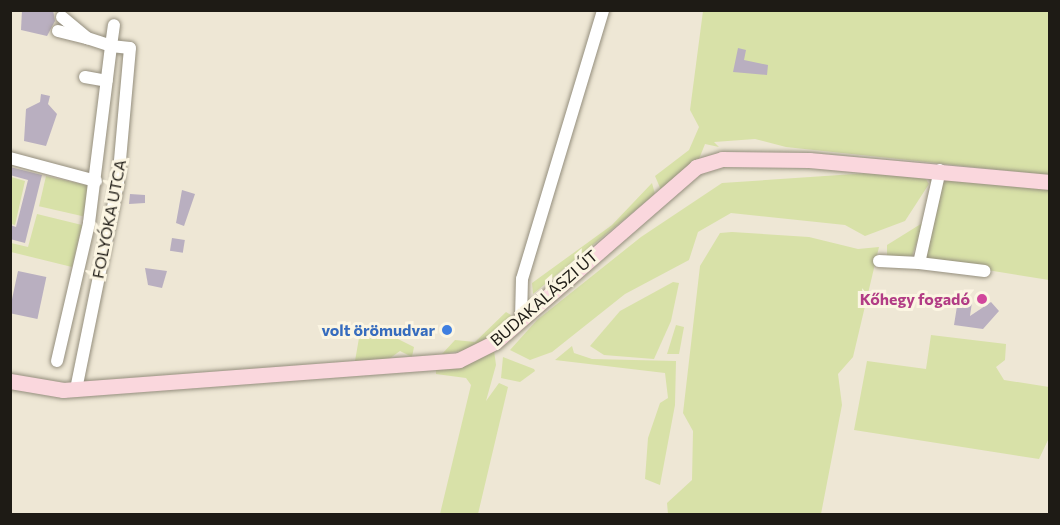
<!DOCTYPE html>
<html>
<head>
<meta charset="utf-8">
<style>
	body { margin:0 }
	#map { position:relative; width:1060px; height:525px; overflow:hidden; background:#eee7d5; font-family:Commissioner,sans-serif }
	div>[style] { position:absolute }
	.green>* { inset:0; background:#d8e1a8; transform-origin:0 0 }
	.building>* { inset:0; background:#b9afc0; transform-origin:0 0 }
	.roads { filter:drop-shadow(0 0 2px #948e7d) drop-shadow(0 0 2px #948e7d) }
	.minor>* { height:12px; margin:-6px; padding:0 6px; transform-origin:6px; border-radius:6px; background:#fff }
	.major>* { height:15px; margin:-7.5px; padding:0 7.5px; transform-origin:7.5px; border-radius:7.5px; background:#fad7dd }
	.dots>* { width:16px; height:16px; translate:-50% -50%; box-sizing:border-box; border:3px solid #fbf5e2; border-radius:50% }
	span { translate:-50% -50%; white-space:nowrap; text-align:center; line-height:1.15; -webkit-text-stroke:6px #fbf5e2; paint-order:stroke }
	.street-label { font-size:16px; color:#1e1b15 }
	.hotel-label { font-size:16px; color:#b23c85; font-weight:700 }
	.right { translate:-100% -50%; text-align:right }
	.shop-label { font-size:16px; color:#366cbe; font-weight:700 }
	.frame { position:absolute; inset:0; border:12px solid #1e1b15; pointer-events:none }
</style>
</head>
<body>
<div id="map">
	<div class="green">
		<i style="clip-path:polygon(703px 11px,1049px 11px,1049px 175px,786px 147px,755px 139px,714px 142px,719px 147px,705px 144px,699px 159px,661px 190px,655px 176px,689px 150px,699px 127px,690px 110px)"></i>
		<i style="clip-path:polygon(884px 172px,924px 176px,929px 184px,905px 221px,865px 236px,845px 225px,731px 213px,698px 232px,689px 260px,625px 294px,552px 352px,530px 360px,510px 350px,537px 320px,641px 237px,722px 183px)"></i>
		<i style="left:46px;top:176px;width:45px;height:31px;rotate:13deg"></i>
		<i style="clip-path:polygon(11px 177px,25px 181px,15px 225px,11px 224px)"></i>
		<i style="clip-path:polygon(951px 178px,1049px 189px,1049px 280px,925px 260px,941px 184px)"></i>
		<i style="clip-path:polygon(652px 183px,655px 194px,533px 294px,532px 283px,612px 225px)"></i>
		<i style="clip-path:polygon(37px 214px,82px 225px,72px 267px,11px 252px,11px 243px,28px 247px)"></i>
		<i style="clip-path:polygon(924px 222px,912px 256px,887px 257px,887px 245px)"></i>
		<i style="clip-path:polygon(732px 232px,809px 237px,858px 249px,879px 247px,853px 357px,838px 374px,842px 405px,821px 514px,668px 514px,667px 503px,692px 480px,693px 431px,683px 413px,700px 266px,720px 233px)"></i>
		<i style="clip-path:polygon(673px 282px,679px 283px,671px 321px,654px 359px,604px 355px,590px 346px,620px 311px)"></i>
		<i style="clip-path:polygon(506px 312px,511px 315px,506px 327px,473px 349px,442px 354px,455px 340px,475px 342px)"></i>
		<i style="clip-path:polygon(676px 325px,684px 327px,679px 354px,667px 354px)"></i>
		<i style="clip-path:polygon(931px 335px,1006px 344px,1005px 360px,996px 367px,1004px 380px,1049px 387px,1048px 440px,1039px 459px,854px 430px,867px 361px,926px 369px)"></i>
		<i style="clip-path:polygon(392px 336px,414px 347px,412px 357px,400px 351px,386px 361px,355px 361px,359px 338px)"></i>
		<i style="clip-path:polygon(572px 346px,574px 353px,592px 359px,676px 361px,675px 405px,660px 485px,645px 479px,648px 438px,660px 403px,668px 398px,665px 373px,555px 360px)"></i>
		<i style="clip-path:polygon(494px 350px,496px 365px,486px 401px,499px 383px,508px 387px,478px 514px,440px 514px,471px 385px,466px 378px,436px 374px,436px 369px)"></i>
		<i style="clip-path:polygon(503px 357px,534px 369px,535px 371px,520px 382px,501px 378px)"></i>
	</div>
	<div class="building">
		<i style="clip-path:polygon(22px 10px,53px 10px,55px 21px,47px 36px,21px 30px)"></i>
		<i style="clip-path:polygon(738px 48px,746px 50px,744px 60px,768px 65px,767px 75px,733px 72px)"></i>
		<i style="clip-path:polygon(41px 94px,50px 96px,48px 104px,57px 114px,46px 146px,24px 141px,26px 109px,40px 102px)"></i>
		<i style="clip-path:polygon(10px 167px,42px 175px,25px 243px,10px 239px,10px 225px,16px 227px,28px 180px,10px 175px)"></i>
		<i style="clip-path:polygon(182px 190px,195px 194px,184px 226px,176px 223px)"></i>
		<i style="clip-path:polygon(130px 194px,145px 195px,145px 203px,129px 204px)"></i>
		<i style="left:172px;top:238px;width:13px;height:13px;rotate:9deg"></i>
		<i style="clip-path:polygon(145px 268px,167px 271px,162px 288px,148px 285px)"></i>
		<i style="left:18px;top:271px;width:29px;height:43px;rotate:12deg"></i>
		<i style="clip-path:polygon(958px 300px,972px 302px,970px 316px,991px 302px,999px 311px,983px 329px,954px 325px)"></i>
	</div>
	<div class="roads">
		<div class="minor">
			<i style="left:62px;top:17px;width:33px;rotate:40deg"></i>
			<i style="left:87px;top:38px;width:25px;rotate:18deg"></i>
			<i style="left:111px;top:46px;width:21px;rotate:-82deg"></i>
			<i style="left:58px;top:31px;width:30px;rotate:14deg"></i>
			<i style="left:85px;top:77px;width:22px;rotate:10deg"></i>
			<i style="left:10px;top:158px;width:89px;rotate:15deg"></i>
			<i style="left:940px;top:170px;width:95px;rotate:102.7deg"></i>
			<i style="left:919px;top:263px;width:66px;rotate:6.9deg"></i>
			<i style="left:879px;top:261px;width:40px;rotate:2.9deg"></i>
			<i style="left:521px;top:319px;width:40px;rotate:-88.6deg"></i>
			<i style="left:522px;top:279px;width:281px;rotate:-73.2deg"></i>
			<i style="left:57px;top:361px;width:142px;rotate:-76.9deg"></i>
			<i style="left:89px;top:223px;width:178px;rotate:-82.9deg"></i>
			<i style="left:111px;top:46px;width:19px;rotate:6deg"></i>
			<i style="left:130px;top:48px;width:136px;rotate:95.1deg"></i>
			<i style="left:118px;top:183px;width:210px;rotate:101.5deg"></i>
		</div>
		<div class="major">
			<i style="left:10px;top:381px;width:54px;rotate:9.6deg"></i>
			<i style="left:63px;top:390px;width:397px;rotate:-4.3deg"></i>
			<i style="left:459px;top:360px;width:40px;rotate:-26.6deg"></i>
			<i style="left:495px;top:342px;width:267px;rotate:-41deg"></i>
			<i style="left:696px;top:167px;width:27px;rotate:-17deg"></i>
			<i style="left:722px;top:159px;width:87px;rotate:0.7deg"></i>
			<i style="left:809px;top:160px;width:242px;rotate:5.2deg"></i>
		</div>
	</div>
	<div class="dots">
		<i style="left:982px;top:299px;background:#d1479c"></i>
		<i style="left:447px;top:330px;background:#3f7fe0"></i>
	</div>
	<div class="street-label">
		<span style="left:109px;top:219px;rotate:-79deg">FOLYÓKA UTCA</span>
		<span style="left:544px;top:298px;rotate:-41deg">BUDAKALÁSZI ÚT</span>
	</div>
	<div class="hotel-label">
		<span class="right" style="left:970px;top:299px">Kőhegy fogadó</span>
	</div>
	<div class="shop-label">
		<span class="right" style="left:435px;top:330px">volt örömudvar</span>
	</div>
	<div class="frame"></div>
</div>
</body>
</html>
